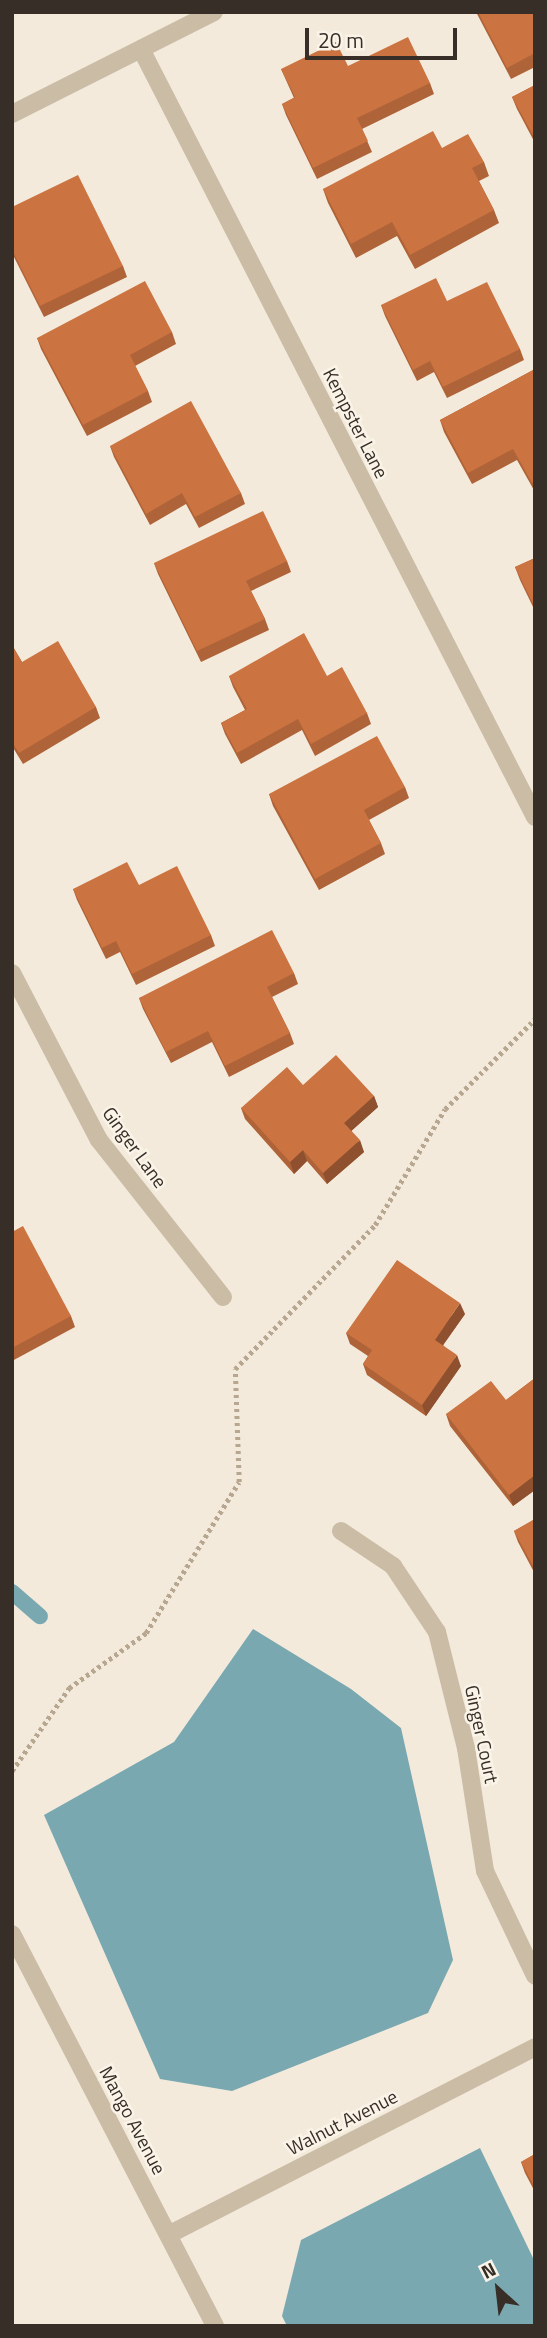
<!DOCTYPE html>
<html>
<head>
<meta charset="utf-8">
<style>
	body { margin:0 }
	#map { position:relative; width:547px; height:2338px; overflow:hidden; background:#f3eadb; font-family:"Titillium Web",sans-serif }
	div>[style] { position:absolute }
	.water>* { inset:0; background:#79a8b1 }
	.stream>* { height:16px; margin:-8px; padding:0 8px; transform-origin:8px; border-radius:8px; background:#79a8b1 }
	.path>* { height:4.5px; margin-top:-2.25px; transform-origin:0; background:repeating-linear-gradient(90deg,#b7a690 0 3.5px,transparent 0 7px) }
	.minor>* { height:18px; margin:-9px; padding:0 9px; transform-origin:9px; border-radius:9px; background:#cbbca6 }
	.wall>* { inset:0; background:#af6338 }
	.shaded-wall>* { inset:0; background:#8e502e }
	.building>* { inset:0; background:#cb7341 }
	span { translate:-50% -50%; white-space:nowrap; text-align:center; line-height:1.15; -webkit-text-stroke:5px #faf4e8; paint-order:stroke }
	.street-label { font-size:19px; color:#372e27 }
	.frame { position:absolute; inset:0; border:14px solid #372e27; pointer-events:none }
	.north { position:absolute; left:463px; top:2254px; width:70px; height:70px; -webkit-text-stroke:5px #faf4e8; paint-order:stroke; rotate:333deg; font-size:19px; font-weight:700; line-height:28px; text-align:center; color:#372e27 }
	.north::after { content:''; display:block; margin:auto; width:24px; height:32px; background:#372e27; clip-path:polygon(50% 0,100% 100%,50% 72%,0 100%) }
	.scale { position:absolute; left:305px; top:28px; width:152px; height:32px; box-sizing:border-box; border:4px solid #372e27; border-top:0; padding-left:9px; font-size:21px; line-height:24px; white-space:nowrap; color:#372e27; -webkit-text-stroke:5px #faf4e8; paint-order:stroke }
</style>
</head>
<body>
<div id="map">
	<div class="water">
		<i style="clip-path:polygon(253px 1629px,351px 1689px,401px 1728px,453px 1960px,428px 2013px,232px 2091px,160px 2079px,44px 1815px,174px 1742px)"></i>
		<i style="clip-path:polygon(480px 2148px,535px 2262px,535px 2326px,287px 2326px,282px 2316px,301px 2240px)"></i>
	</div>
	<div class="stream">
		<i style="left:12px;top:1592px;width:37px;rotate:41deg"></i>
	</div>
	<div class="path">
		<i style="left:12px;top:1771px;width:101px;rotate:-55.5deg"></i>
		<i style="left:69px;top:1688px;width:95px;rotate:-35.5deg"></i>
		<i style="left:146px;top:1633px;width:177px;rotate:-58.4deg"></i>
		<i style="left:239px;top:1482px;width:113px;rotate:-92deg"></i>
		<i style="left:235px;top:1369px;width:201px;rotate:-45.8deg"></i>
		<i style="left:375px;top:1225px;width:135px;rotate:-58.9deg"></i>
		<i style="left:445px;top:1109px;width:127px;rotate:-45deg"></i>
	</div>
	<div class="minor">
		<i style="left:141px;top:49px;width:863px;rotate:62.84deg"></i>
		<i style="left:12px;top:114px;width:226px;rotate:-26.8deg"></i>
		<i style="left:12px;top:973px;width:188px;rotate:62.5deg"></i>
		<i style="left:99px;top:1140px;width:200px;rotate:51.7deg"></i>
		<i style="left:341px;top:1531px;width:63px;rotate:33.9deg"></i>
		<i style="left:393px;top:1566px;width:79px;rotate:56.3deg"></i>
		<i style="left:437px;top:1632px;width:120px;rotate:76deg"></i>
		<i style="left:466px;top:1748px;width:124px;rotate:81.2deg"></i>
		<i style="left:485px;top:1871px;width:116px;rotate:64.5deg"></i>
		<i style="left:12px;top:1934px;width:441px;rotate:62.6deg"></i>
		<i style="left:170px;top:2234px;width:410px;rotate:-27.1deg"></i>
	</div>
	<div class="wall">
		<i style="clip-path:polygon(476px 12px,535px 12px,535px 67px,511px 79px)"></i>
		<i style="clip-path:polygon(348px 66px,430px 83px,434px 94px,362px 129px,372px 152px,317px 179px,286px 115px,282px 104px,294px 98px,281px 69px)"></i>
		<i style="clip-path:polygon(535px 85px,535px 143px,517px 109px,512px 97px)"></i>
		<i style="clip-path:polygon(442px 148px,484px 162px,489px 176px,479px 181px,494px 210px,499px 223px,415px 269px,397px 236px,356px 258px,328px 203px,323px 189px)"></i>
		<i style="clip-path:polygon(12px 207px,123px 266px,127px 277px,44px 317px,12px 253px)"></i>
		<i style="clip-path:polygon(447px 301px,520px 349px,524px 360px,447px 398px,434px 372px,417px 381px,385px 316px,381px 305px)"></i>
		<i style="clip-path:polygon(172px 332px,176px 344px,135px 366px,148px 391px,152px 402px,87px 436px,41px 349px,37px 338px)"></i>
		<i style="clip-path:polygon(535px 369px,535px 492px,517px 460px,472px 484px,444px 432px,440px 420px)"></i>
		<i style="clip-path:polygon(110px 446px,241px 493px,245px 504px,199px 528px,186px 504px,150px 525px,114px 457px)"></i>
		<i style="clip-path:polygon(535px 558px,535px 611px,520px 580px,515px 567px)"></i>
		<i style="clip-path:polygon(287px 561px,291px 572px,251px 591px,265px 619px,269px 630px,201px 662px,158px 574px,154px 563px)"></i>
		<i style="clip-path:polygon(12px 645px,22px 662px,96px 707px,100px 718px,23px 764px,12px 746px)"></i>
		<i style="clip-path:polygon(229px 676px,327px 676px,367px 713px,371px 724px,315px 756px,302px 730px,241px 764px,225px 734px,221px 723px,245px 710px,233px 687px)"></i>
		<i style="clip-path:polygon(405px 787px,409px 798px,369px 820px,381px 843px,385px 854px,319px 890px,273px 806px,269px 794px)"></i>
		<i style="clip-path:polygon(139px 885px,211px 935px,215px 946px,136px 985px,120px 952px,106px 959px,77px 900px,73px 889px)"></i>
		<i style="clip-path:polygon(294px 973px,298px 984px,272px 997px,290px 1033px,294px 1044px,229px 1077px,212px 1042px,171px 1063px,143px 1009px,139px 998px)"></i>
		<i style="clip-path:polygon(303px 1085px,374px 1096px,378px 1107px,351px 1131px,364px 1152px,327px 1184px,307px 1161px,294px 1174px,245px 1119px,241px 1108px)"></i>
		<i style="clip-path:polygon(12px 1232px,71px 1316px,75px 1327px,12px 1361px)"></i>
		<i style="clip-path:polygon(465px 1314px,443px 1345px,461px 1366px,426px 1416px,367px 1375px,363px 1364px,368px 1356px,350px 1344px,346px 1333px)"></i>
		<i style="clip-path:polygon(535px 1378px,535px 1490px,513px 1506px,450px 1426px,446px 1414px,506px 1400px)"></i>
		<i style="clip-path:polygon(535px 1519px,535px 1574px,518px 1542px,514px 1531px)"></i>
		<i style="clip-path:polygon(535px 2154px,535px 2192px,525px 2173px,521px 2162px)"></i>
	</div>
	<div class="shaded-wall">
		<i style="clip-path:polygon(374px 1096px,378px 1107px,348px 1134px,344px 1123px)"></i>
		<i style="clip-path:polygon(360px 1140px,364px 1152px,327px 1184px,323px 1173px)"></i>
		<i style="clip-path:polygon(303px 1150px,307px 1161px,294px 1174px,290px 1162px)"></i>
		<i style="clip-path:polygon(460px 1303px,465px 1314px,439px 1351px,435px 1340px)"></i>
		<i style="clip-path:polygon(457px 1355px,461px 1366px,426px 1416px,422px 1405px)"></i>
		<i style="clip-path:polygon(535px 1475px,535px 1490px,513px 1506px,509px 1495px)"></i>
	</div>
	<div class="building">
		<i style="clip-path:polygon(478px 12px,535px 12px,535px 53px,507px 68px)"></i>
		<i style="clip-path:polygon(408px 37px,430px 83px,357px 118px,368px 141px,313px 168px,282px 104px,295px 97px,281px 69px,336px 42px,348px 66px)"></i>
		<i style="clip-path:polygon(535px 85px,535px 139px,512px 97px)"></i>
		<i style="clip-path:polygon(433px 131px,442px 148px,468px 134px,484px 162px,472px 168px,494px 210px,410px 255px,392px 222px,351px 244px,323px 189px)"></i>
		<i style="clip-path:polygon(78px 175px,123px 266px,40px 306px,12px 250px,12px 207px)"></i>
		<i style="clip-path:polygon(436px 278px,447px 301px,487px 282px,520px 349px,443px 387px,430px 361px,413px 370px,381px 305px)"></i>
		<i style="clip-path:polygon(145px 281px,172px 332px,130px 355px,148px 391px,83px 425px,37px 338px)"></i>
		<i style="clip-path:polygon(535px 369px,535px 482px,532px 483px,513px 449px,468px 473px,440px 420px)"></i>
		<i style="clip-path:polygon(191px 401px,241px 493px,195px 517px,182px 493px,146px 514px,110px 446px)"></i>
		<i style="clip-path:polygon(263px 511px,287px 561px,246px 581px,265px 619px,197px 651px,154px 563px)"></i>
		<i style="clip-path:polygon(535px 558px,535px 608px,515px 567px)"></i>
		<i style="clip-path:polygon(304px 633px,327px 676px,342px 667px,367px 713px,311px 744px,298px 719px,237px 753px,221px 723px,247px 709px,229px 676px)"></i>
		<i style="clip-path:polygon(58px 641px,96px 707px,19px 753px,12px 742px,12px 645px,22px 662px)"></i>
		<i style="clip-path:polygon(377px 736px,405px 787px,364px 810px,381px 843px,315px 879px,269px 794px)"></i>
		<i style="clip-path:polygon(127px 862px,139px 885px,177px 866px,211px 935px,132px 974px,116px 941px,102px 948px,73px 889px)"></i>
		<i style="clip-path:polygon(272px 930px,294px 973px,267px 987px,290px 1033px,225px 1066px,208px 1031px,166px 1052px,139px 998px)"></i>
		<i style="clip-path:polygon(336px 1055px,374px 1096px,344px 1123px,360px 1140px,323px 1173px,303px 1150px,290px 1162px,241px 1108px,287px 1067px,303px 1085px)"></i>
		<i style="clip-path:polygon(23px 1226px,71px 1316px,12px 1348px,12px 1232px)"></i>
		<i style="clip-path:polygon(397px 1260px,460px 1303px,435px 1340px,457px 1355px,422px 1405px,363px 1364px,372px 1350px,346px 1333px)"></i>
		<i style="clip-path:polygon(535px 1378px,535px 1475px,509px 1495px,446px 1414px,491px 1381px,506px 1400px)"></i>
		<i style="clip-path:polygon(535px 1519px,535px 1570px,514px 1531px)"></i>
		<i style="clip-path:polygon(535px 2154px,535px 2188px,521px 2162px)"></i>
	</div>
	<div class="street-label">
		<span style="left:356px;top:423px;rotate:63deg">Kempster Lane</span>
		<span style="left:135px;top:1147px;rotate:54deg">Ginger Lane</span>
		<span style="left:482px;top:1734px;rotate:78deg">Ginger Court</span>
		<span style="left:133px;top:2120px;rotate:62deg">Mango Avenue</span>
		<span style="left:342px;top:2122px;rotate:-27deg">Walnut Avenue</span>
	</div>
	<div class="frame"></div>
	<div class="north">N</div>
	<div class="scale">20 m</div>
</div>
</body>
</html>
